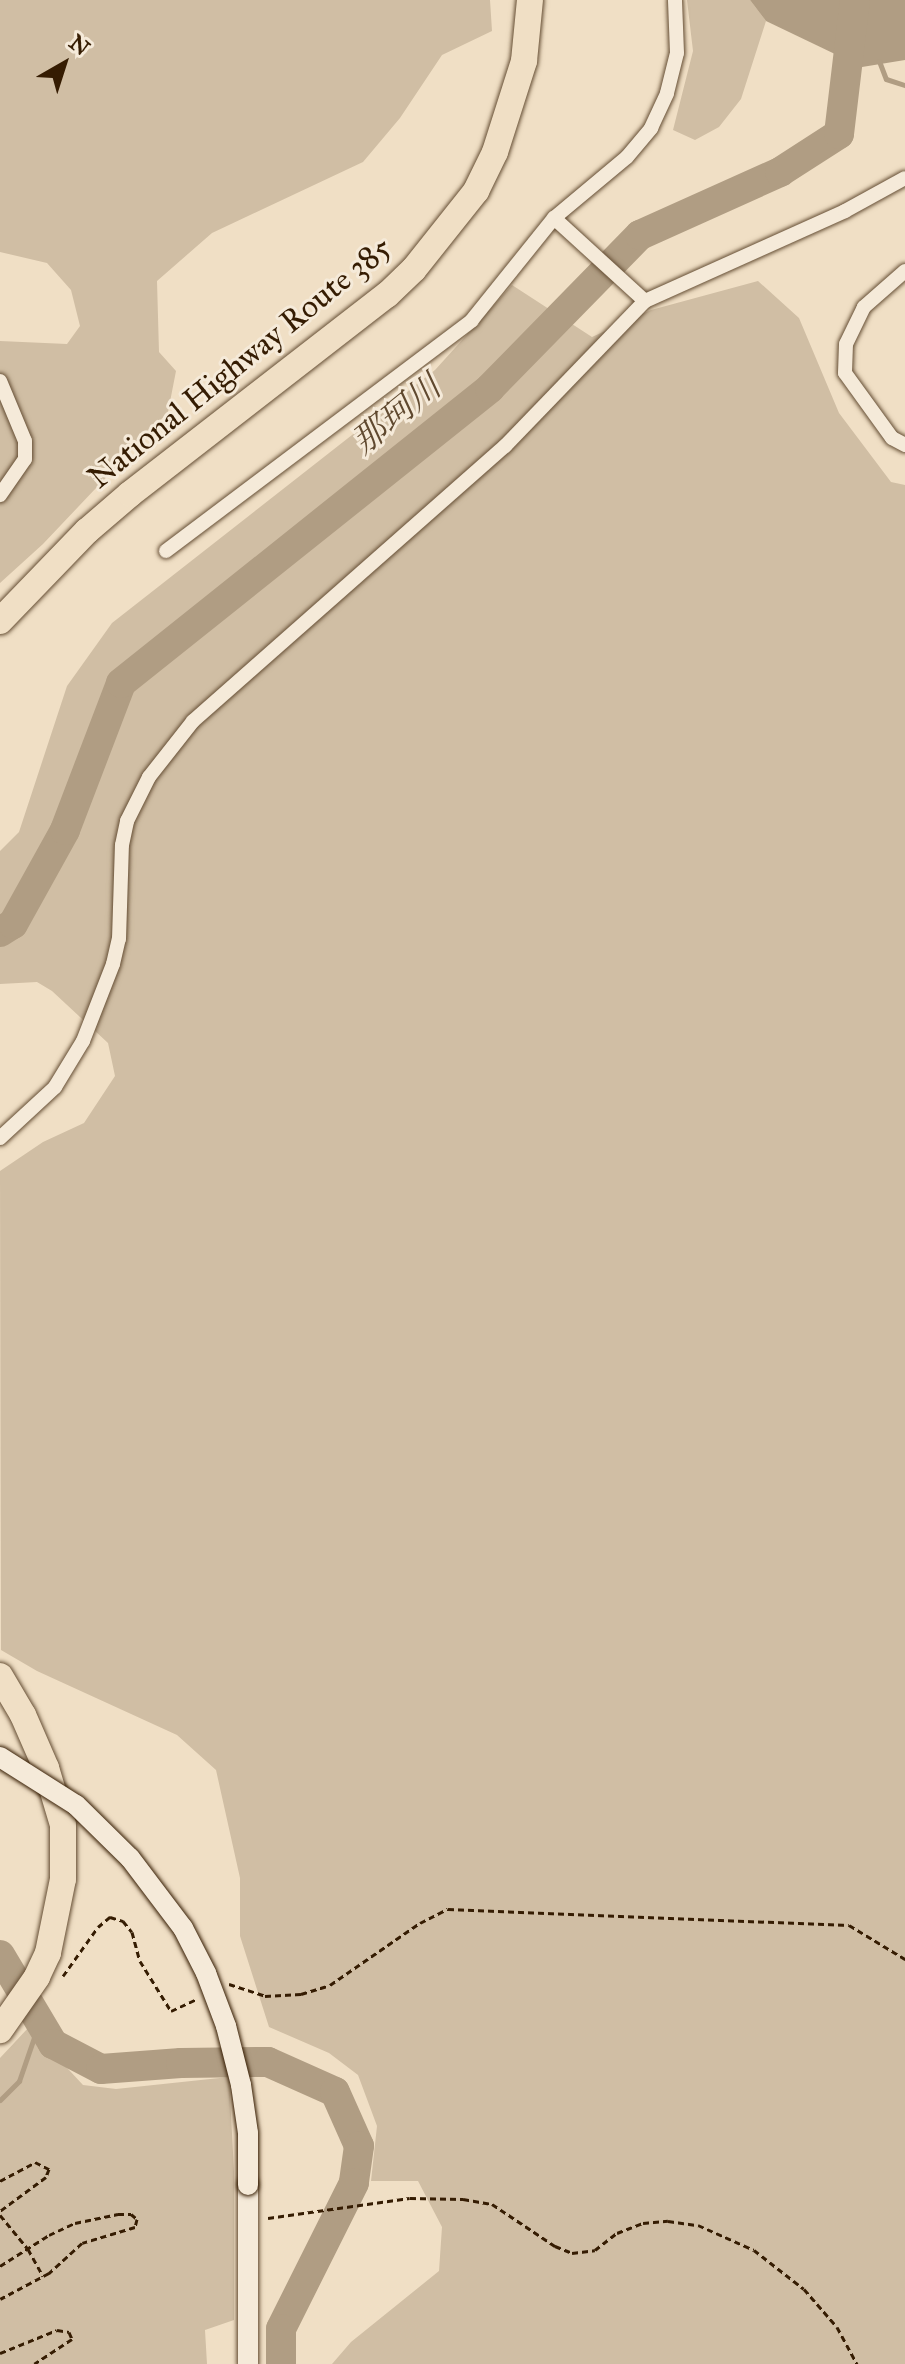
<!DOCTYPE html>
<html>
<head>
<meta charset="utf-8">
<style>
	body { margin:0 }
	#map { position:relative; width:905px; height:2364px; overflow:hidden; background:#f0dfc5; font-family:"IM FELL Great Primer","Noto Serif JP",serif }
	div>[style] { position:absolute }
	.green>* { inset:0; background:#d0bea4 }
	.water>* { inset:0; background:#b09d83 }
	.stream>* { height:5px; margin:-2.5px; padding:0 2.5px; transform-origin:2.5px; border-radius:2.5px; background:#b09d83 }
	.river>* { height:30px; margin:-15px; padding:0 15px; transform-origin:15px; border-radius:15px; background:#b09d83 }
	.path>* { height:3px; margin-top:-1.5px; transform-origin:0; background:repeating-linear-gradient(90deg,#351c02 0 6px,transparent 0 10px) }
	.roads { filter:drop-shadow(0 0 2px #644d33) drop-shadow(0 0 2px #644d33) }
	.street>* { height:14px; margin:-7px; padding:0 7px; transform-origin:7px; border-radius:7px; background:#f5ead9 }
	.secondary>* { height:20px; margin:-10px; padding:0 10px; transform-origin:10px; border-radius:10px; background:#f5ead9 }
	.highway>* { height:26px; margin:-13px; padding:0 13px; transform-origin:13px; border-radius:13px; background:#f0dfc5 }
	.bridges { filter:drop-shadow(0 0 2px #351c02) drop-shadow(0 0 2px #351c02) }
	.secondary-bridge>* { height:20px; margin:-10px; padding:0 10px; transform-origin:10px; border-radius:10px; background:#f5ead9 }
	span { translate:-50% -50%; white-space:nowrap; text-align:center; line-height:1.15; -webkit-text-stroke:6px #f5ead9; paint-order:stroke }
	.street-label { font-size:32px; color:#351c02 }
	.water-label { font-size:34px; color:#60492f; font-style:italic }
	.north { position:absolute; left:24px; top:24px; width:80px; height:80px; -webkit-text-stroke:6px #f5ead9; paint-order:stroke; rotate:39deg; font-size:22px; font-weight:700; line-height:32px; text-align:center; color:#351c02 }
	.north::after { content:''; display:block; margin:auto; width:28px; height:36px; background:#351c02; clip-path:polygon(50% 0,100% 100%,50% 72%,0 100%) }
</style>
</head>
<body>
<div id="map">
	<div class="green">
		<i style="clip-path:polygon(0 0,490px 0,492px 31px,442px 55px,400px 118px,363px 162px,212px 233px,157px 281px,159px 352px,176px 371px,168px 412px,43px 544px,0 583px,0 341px,67px 344px,80px 326px,71px 290px,47px 263px,0 252px)"></i>
		<i style="clip-path:polygon(687px 0,750px 0,766px 21px,741px 99px,719px 127px,695px 140px,673px 130px,693px 51px)"></i>
		<i style="clip-path:polygon(758px 281px,799px 318px,839px 413px,891px 482px,905px 485px,905px 2364px,332px 2364px,351px 2342px,439px 2271px,442px 2227px,418px 2181px,371px 2181px,377px 2126px,358px 2075px,329px 2053px,269px 2027px,240px 1936px,240px 1878px,216px 1770px,177px 1735px,37px 1671px,1px 1650px,0 1171px,43px 1142px,84px 1123px,115px 1076px,108px 1043px,52px 991px,37px 982px,0 984px,0 851px,19px 832px,67px 686px,112px 623px,435px 370px,512px 285px,592px 337px,651px 310px)"></i>
		<i style="clip-path:polygon(29px 2027px,83px 2085px,116px 2089px,229px 2077px,234px 2172px,234px 2320px,205px 2330px,207px 2364px,0 2364px,0 2058px)"></i>
	</div>
	<div class="water">
		<i style="clip-path:polygon(750px 0,905px 0,905px 60px,862px 67px,766px 21px)"></i>
	</div>
	<div class="stream">
		<i style="left:879px;top:61px;width:19px;rotate:69deg"></i>
		<i style="left:886px;top:79px;width:20px;rotate:18deg"></i>
		<i style="left:0;top:2100px;width:27px;rotate:-45deg"></i>
		<i style="left:19px;top:2081px;width:65px;rotate:-71deg"></i>
	</div>
	<div class="river">
		<i style="left:0;top:932px;width:15px;rotate:-32deg"></i>
		<i style="left:13px;top:924px;width:107px;rotate:-61deg"></i>
		<i style="left:65px;top:830px;width:157px;rotate:-69.1deg"></i>
		<i style="left:121px;top:683px;width:472px;rotate:-38.6deg"></i>
		<i style="left:490px;top:388px;width:214px;rotate:-45.6deg"></i>
		<i style="left:640px;top:235px;width:154px;rotate:-24.2deg"></i>
		<i style="left:780px;top:172px;width:70px;rotate:-32.8deg"></i>
		<i style="left:839px;top:134px;width:135px;rotate:-83.2deg"></i>
		<i style="left:0;top:1955px;width:104px;rotate:59.2deg"></i>
		<i style="left:53px;top:2044px;width:54px;rotate:27.5deg"></i>
		<i style="left:101px;top:2069px;width:80px;rotate:-4.3deg"></i>
		<i style="left:181px;top:2063px;width:87px;rotate:-0.7deg"></i>
		<i style="left:268px;top:2062px;width:73px;rotate:24.1deg"></i>
		<i style="left:335px;top:2092px;width:59px;rotate:66deg"></i>
		<i style="left:359px;top:2146px;width:37px;rotate:98deg"></i>
		<i style="left:354px;top:2183px;width:163px;rotate:116.6deg"></i>
		<i style="left:281px;top:2329px;width:35px;rotate:90deg"></i>
	</div>
	<div class="path">
		<i style="left:63px;top:1976px;width:60px;rotate:-54.5deg"></i>
		<i style="left:98px;top:1927px;width:16px;rotate:-40deg"></i>
		<i style="left:110px;top:1917px;width:14px;rotate:17deg"></i>
		<i style="left:123px;top:1921px;width:14px;rotate:51deg"></i>
		<i style="left:132px;top:1932px;width:30px;rotate:75deg"></i>
		<i style="left:140px;top:1961px;width:59px;rotate:58.2deg"></i>
		<i style="left:171px;top:2011px;width:29px;rotate:-25deg"></i>
		<i style="left:229px;top:1984px;width:38px;rotate:18deg"></i>
		<i style="left:265px;top:1996px;width:36px;rotate:-3deg"></i>
		<i style="left:301px;top:1994px;width:30px;rotate:-17deg"></i>
		<i style="left:330px;top:1985px;width:109px;rotate:-34.6deg"></i>
		<i style="left:420px;top:1923px;width:31px;rotate:-27deg"></i>
		<i style="left:448px;top:1909px;width:401px;rotate:2.3deg"></i>
		<i style="left:849px;top:1925px;width:66px;rotate:31.3deg"></i>
		<i style="left:0;top:2181px;width:40px;rotate:-28deg"></i>
		<i style="left:35px;top:2162px;width:16px;rotate:27deg"></i>
		<i style="left:49px;top:2169px;width:9px;rotate:111deg"></i>
		<i style="left:46px;top:2177px;width:57px;rotate:143.5deg"></i>
		<i style="left:0;top:2215px;width:44px;rotate:50.5deg"></i>
		<i style="left:28px;top:2249px;width:31px;rotate:61deg"></i>
		<i style="left:268px;top:2218px;width:143px;rotate:-8deg"></i>
		<i style="left:410px;top:2198px;width:53px;rotate:1.1deg"></i>
		<i style="left:463px;top:2199px;width:29px;rotate:10deg"></i>
		<i style="left:492px;top:2204px;width:76px;rotate:33.7deg"></i>
		<i style="left:555px;top:2246px;width:18px;rotate:22deg"></i>
		<i style="left:572px;top:2253px;width:23px;rotate:-7deg"></i>
		<i style="left:595px;top:2250px;width:28px;rotate:-38deg"></i>
		<i style="left:617px;top:2233px;width:28px;rotate:-21deg"></i>
		<i style="left:643px;top:2223px;width:25px;rotate:-5deg"></i>
		<i style="left:668px;top:2221px;width:30px;rotate:8deg"></i>
		<i style="left:698px;top:2225px;width:61px;rotate:24.1deg"></i>
		<i style="left:754px;top:2250px;width:63px;rotate:38deg"></i>
		<i style="left:804px;top:2289px;width:50px;rotate:49deg"></i>
		<i style="left:837px;top:2327px;width:42px;rotate:61.6deg"></i>
		<i style="left:0;top:2266px;width:58px;rotate:-32.3deg"></i>
		<i style="left:49px;top:2235px;width:29px;rotate:-25deg"></i>
		<i style="left:75px;top:2223px;width:44px;rotate:-11.8deg"></i>
		<i style="left:118px;top:2214px;width:13px"></i>
		<i style="left:131px;top:2214px;width:8px;rotate:40deg"></i>
		<i style="left:137px;top:2219px;width:8px;rotate:104deg"></i>
		<i style="left:135px;top:2227px;width:55px;rotate:163.2deg"></i>
		<i style="left:82px;top:2243px;width:45px;rotate:137.7deg"></i>
		<i style="left:49px;top:2273px;width:55px;rotate:152deg"></i>
		<i style="left:0;top:2353px;width:61px;rotate:-22deg"></i>
		<i style="left:57px;top:2330px;width:12px;rotate:9deg"></i>
		<i style="left:69px;top:2332px;width:8px;rotate:67deg"></i>
		<i style="left:72px;top:2339px;width:45px;rotate:146.7deg"></i>
	</div>
	<div class="roads">
		<div class="street">
			<i style="left:554px;top:218px;width:123px;rotate:42.4deg"></i>
			<i style="left:905px;top:271px;width:55px;rotate:138.7deg"></i>
			<i style="left:864px;top:307px;width:41px;rotate:115.9deg"></i>
			<i style="left:846px;top:344px;width:29px;rotate:92deg"></i>
			<i style="left:845px;top:373px;width:80px;rotate:54.1deg"></i>
			<i style="left:892px;top:438px;width:15px;rotate:28deg"></i>
			<i style="left:0;top:381px;width:65px;rotate:67.4deg"></i>
			<i style="left:25px;top:441px;width:18px;rotate:90deg"></i>
			<i style="left:25px;top:459px;width:44px;rotate:124.8deg"></i>
			<i style="left:166px;top:551px;width:383px;rotate:-37deg"></i>
			<i style="left:472px;top:320px;width:131px;rotate:-51.2deg"></i>
			<i style="left:554px;top:218px;width:95px;rotate:-39.9deg"></i>
			<i style="left:627px;top:157px;width:38px;rotate:-50deg"></i>
			<i style="left:651px;top:128px;width:38px;rotate:-65deg"></i>
			<i style="left:667px;top:93px;width:41px;rotate:-76deg"></i>
			<i style="left:677px;top:53px;width:53px;rotate:-92.2deg"></i>
			<i style="left:0;top:1138px;width:75px;rotate:-42.8deg"></i>
			<i style="left:55px;top:1087px;width:54px;rotate:-58.7deg"></i>
			<i style="left:83px;top:1041px;width:83px;rotate:-68.7deg"></i>
			<i style="left:113px;top:964px;width:26px;rotate:-77deg"></i>
			<i style="left:119px;top:939px;width:94px;rotate:-88.2deg"></i>
			<i style="left:122px;top:845px;width:25px;rotate:-78deg"></i>
			<i style="left:127px;top:821px;width:49px;rotate:-63.4deg"></i>
			<i style="left:149px;top:777px;width:71px;rotate:-51.8deg"></i>
			<i style="left:193px;top:721px;width:416px;rotate:-41.4deg"></i>
			<i style="left:505px;top:446px;width:202px;rotate:-46deg"></i>
			<i style="left:645px;top:301px;width:219px;rotate:-24.2deg"></i>
			<i style="left:845px;top:211px;width:68px;rotate:-28.8deg"></i>
		</div>
		<div class="secondary">
			<i style="left:248px;top:2185px;width:179px;rotate:90deg"></i>
		</div>
		<div class="highway">
			<i style="left:0;top:621px;width:125px;rotate:-46deg"></i>
			<i style="left:87px;top:531px;width:57px;rotate:-40.7deg"></i>
			<i style="left:130px;top:494px;width:325px;rotate:-37.8deg"></i>
			<i style="left:387px;top:295px;width:37px;rotate:-44deg"></i>
			<i style="left:414px;top:269px;width:100px;rotate:-51.5deg"></i>
			<i style="left:476px;top:191px;width:43px;rotate:-64deg"></i>
			<i style="left:495px;top:152px;width:96px;rotate:-72.3deg"></i>
			<i style="left:524px;top:61px;width:61px;rotate:-84.4deg"></i>
			<i style="left:0;top:1676px;width:45px;rotate:59.5deg"></i>
			<i style="left:23px;top:1715px;width:58px;rotate:66.5deg"></i>
			<i style="left:46px;top:1768px;width:59px;rotate:73.4deg"></i>
			<i style="left:63px;top:1825px;width:54px;rotate:90deg"></i>
			<i style="left:63px;top:1879px;width:76px;rotate:101.5deg"></i>
			<i style="left:48px;top:1953px;width:26px;rotate:115deg"></i>
			<i style="left:37px;top:1977px;width:65px;rotate:124.9deg"></i>
		</div>
	</div>
	<div class="bridges">
		<div class="secondary-bridge">
			<i style="left:0;top:1757px;width:90px;rotate:32.3deg"></i>
			<i style="left:76px;top:1805px;width:76px;rotate:44.5deg"></i>
			<i style="left:130px;top:1858px;width:88px;rotate:52.9deg"></i>
			<i style="left:183px;top:1928px;width:51px;rotate:62.9deg"></i>
			<i style="left:206px;top:1973px;width:57px;rotate:69.3deg"></i>
			<i style="left:226px;top:2026px;width:61px;rotate:75.7deg"></i>
			<i style="left:241px;top:2085px;width:49px;rotate:81.7deg"></i>
			<i style="left:248px;top:2133px;width:52px;rotate:90deg"></i>
		</div>
	</div>
	<div class="street-label">
		<span style="left:240px;top:363px;rotate:-39deg">National Highway Route 385</span>
	</div>
	<div class="water-label">
		<span style="left:396px;top:414px;rotate:-39deg">那珂川</span>
	</div>
	<div class="north">N</div>
</div>
</body>
</html>
